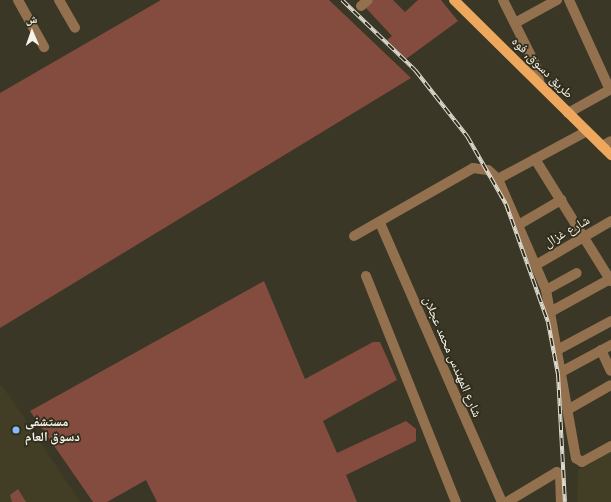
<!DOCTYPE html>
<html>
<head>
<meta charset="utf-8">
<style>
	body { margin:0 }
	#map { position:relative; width:611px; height:502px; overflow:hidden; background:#3a3726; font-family:"Fira Sans Condensed","Noto Naskh Arabic",sans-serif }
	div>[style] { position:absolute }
	.built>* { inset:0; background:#423e26 }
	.green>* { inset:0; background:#834c3e }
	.street>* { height:10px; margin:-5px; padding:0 5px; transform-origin:5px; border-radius:5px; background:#93714e }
	.primary>* { height:10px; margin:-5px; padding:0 5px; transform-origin:5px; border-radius:5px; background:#eea85e }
	.rail>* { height:4px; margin-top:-2px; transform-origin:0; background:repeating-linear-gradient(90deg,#302d1d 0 8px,#dedbd1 0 16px); box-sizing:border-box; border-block:1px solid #dedbd1 }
	.dots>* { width:11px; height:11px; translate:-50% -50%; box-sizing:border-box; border:2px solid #302d1d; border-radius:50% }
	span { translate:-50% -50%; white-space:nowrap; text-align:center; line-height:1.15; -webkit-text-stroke:3.5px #302d1d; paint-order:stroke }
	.street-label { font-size:13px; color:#f6f4ea }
	.poi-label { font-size:13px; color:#f6f4ea; font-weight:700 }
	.left { translate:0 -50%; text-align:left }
	.north { position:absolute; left:12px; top:12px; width:40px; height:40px; -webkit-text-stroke:3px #302d1d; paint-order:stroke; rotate:358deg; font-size:11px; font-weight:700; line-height:16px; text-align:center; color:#f6f4ea }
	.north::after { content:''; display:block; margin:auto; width:14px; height:18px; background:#f6f4ea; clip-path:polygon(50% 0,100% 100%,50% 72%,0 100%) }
</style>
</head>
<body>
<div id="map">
	<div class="built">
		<i style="clip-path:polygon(0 384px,10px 397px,80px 502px,0 502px)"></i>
		<i style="clip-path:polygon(611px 451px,611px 502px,577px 502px,578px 470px)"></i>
	</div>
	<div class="green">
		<i style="clip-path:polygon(161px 0,329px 0,411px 78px,0 328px,0 93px)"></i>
		<i style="clip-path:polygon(373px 0,393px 0,405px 12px,418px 0,441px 0,458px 21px,406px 59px,387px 40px,392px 36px,365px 7px)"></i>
		<i style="clip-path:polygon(264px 281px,305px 379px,373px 342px,380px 342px,397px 380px,323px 421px,337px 453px,406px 421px,416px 429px,416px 441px,346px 475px,357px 502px,157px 502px,146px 480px,107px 502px,93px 502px,30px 411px)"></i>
		<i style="clip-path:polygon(18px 489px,26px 502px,12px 502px,10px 495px)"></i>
	</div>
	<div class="street">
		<i style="left:18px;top:0;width:54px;rotate:61deg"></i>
		<i style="left:59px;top:0;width:32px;rotate:60deg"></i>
		<i style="left:503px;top:0;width:74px;rotate:63.4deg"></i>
		<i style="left:536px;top:66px;width:19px;rotate:78deg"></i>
		<i style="left:569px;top:0;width:99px;rotate:65.5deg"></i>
		<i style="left:361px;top:6px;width:9px;rotate:-41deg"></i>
		<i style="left:515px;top:23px;width:48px;rotate:-28.7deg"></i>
		<i style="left:568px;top:113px;width:49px;rotate:-29.2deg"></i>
		<i style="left:602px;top:146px;width:10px;rotate:-29deg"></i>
		<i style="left:535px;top:159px;width:144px;rotate:58.1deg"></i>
		<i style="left:498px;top:179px;width:101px;rotate:-28.3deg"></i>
		<i style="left:380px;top:223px;width:305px;rotate:66.4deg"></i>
		<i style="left:520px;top:224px;width:48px;rotate:-30.3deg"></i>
		<i style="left:354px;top:236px;width:137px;rotate:-29.7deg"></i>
		<i style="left:473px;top:168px;width:15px;rotate:8deg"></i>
		<i style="left:488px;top:170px;width:13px;rotate:42deg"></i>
		<i style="left:498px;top:179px;width:121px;rotate:66.6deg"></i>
		<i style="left:546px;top:290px;width:171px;rotate:79.9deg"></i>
		<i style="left:576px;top:458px;width:7px;rotate:34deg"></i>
		<i style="left:582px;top:462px;width:33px;rotate:-29deg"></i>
		<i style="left:536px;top:265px;width:87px;rotate:-30.4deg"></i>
		<i style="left:366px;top:276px;width:243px;rotate:68.3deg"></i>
		<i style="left:546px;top:290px;width:35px;rotate:-29deg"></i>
		<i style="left:552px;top:311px;width:66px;rotate:-28.9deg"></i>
		<i style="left:559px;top:349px;width:59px;rotate:-28.3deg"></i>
		<i style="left:601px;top:350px;width:23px;rotate:65deg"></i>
		<i style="left:563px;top:371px;width:55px;rotate:-28.4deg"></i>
		<i style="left:569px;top:409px;width:48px;rotate:-29.7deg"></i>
		<i style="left:507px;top:502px;width:58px;rotate:-31deg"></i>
		<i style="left:557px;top:472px;width:4px;rotate:45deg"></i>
		<i style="left:560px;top:475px;width:27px;rotate:88deg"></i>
	</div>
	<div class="primary">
		<i style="left:454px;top:0;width:221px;rotate:44.6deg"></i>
	</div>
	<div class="rail">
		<i style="left:342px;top:0;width:101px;rotate:43.8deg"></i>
		<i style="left:415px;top:70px;width:84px;rotate:51.8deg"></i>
		<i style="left:467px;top:136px;width:78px;rotate:60.2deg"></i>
		<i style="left:506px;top:204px;width:125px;rotate:70.4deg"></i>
		<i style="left:548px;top:322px;width:53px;rotate:79.1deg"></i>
		<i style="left:558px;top:374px;width:128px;rotate:86.9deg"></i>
	</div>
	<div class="dots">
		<i style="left:16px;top:430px;background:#8cb9fc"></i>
	</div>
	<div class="street-label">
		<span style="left:542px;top:68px;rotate:45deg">طريق دسوق, فوه</span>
		<span style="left:567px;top:232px;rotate:-30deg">شارع غزال</span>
		<span style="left:452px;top:357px;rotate:67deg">شارع المهندس محمد عجلان</span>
	</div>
	<div class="poi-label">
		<span class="left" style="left:25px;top:430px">مستشفى<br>دسوق العام</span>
	</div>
	<div class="north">ش</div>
</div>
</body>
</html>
